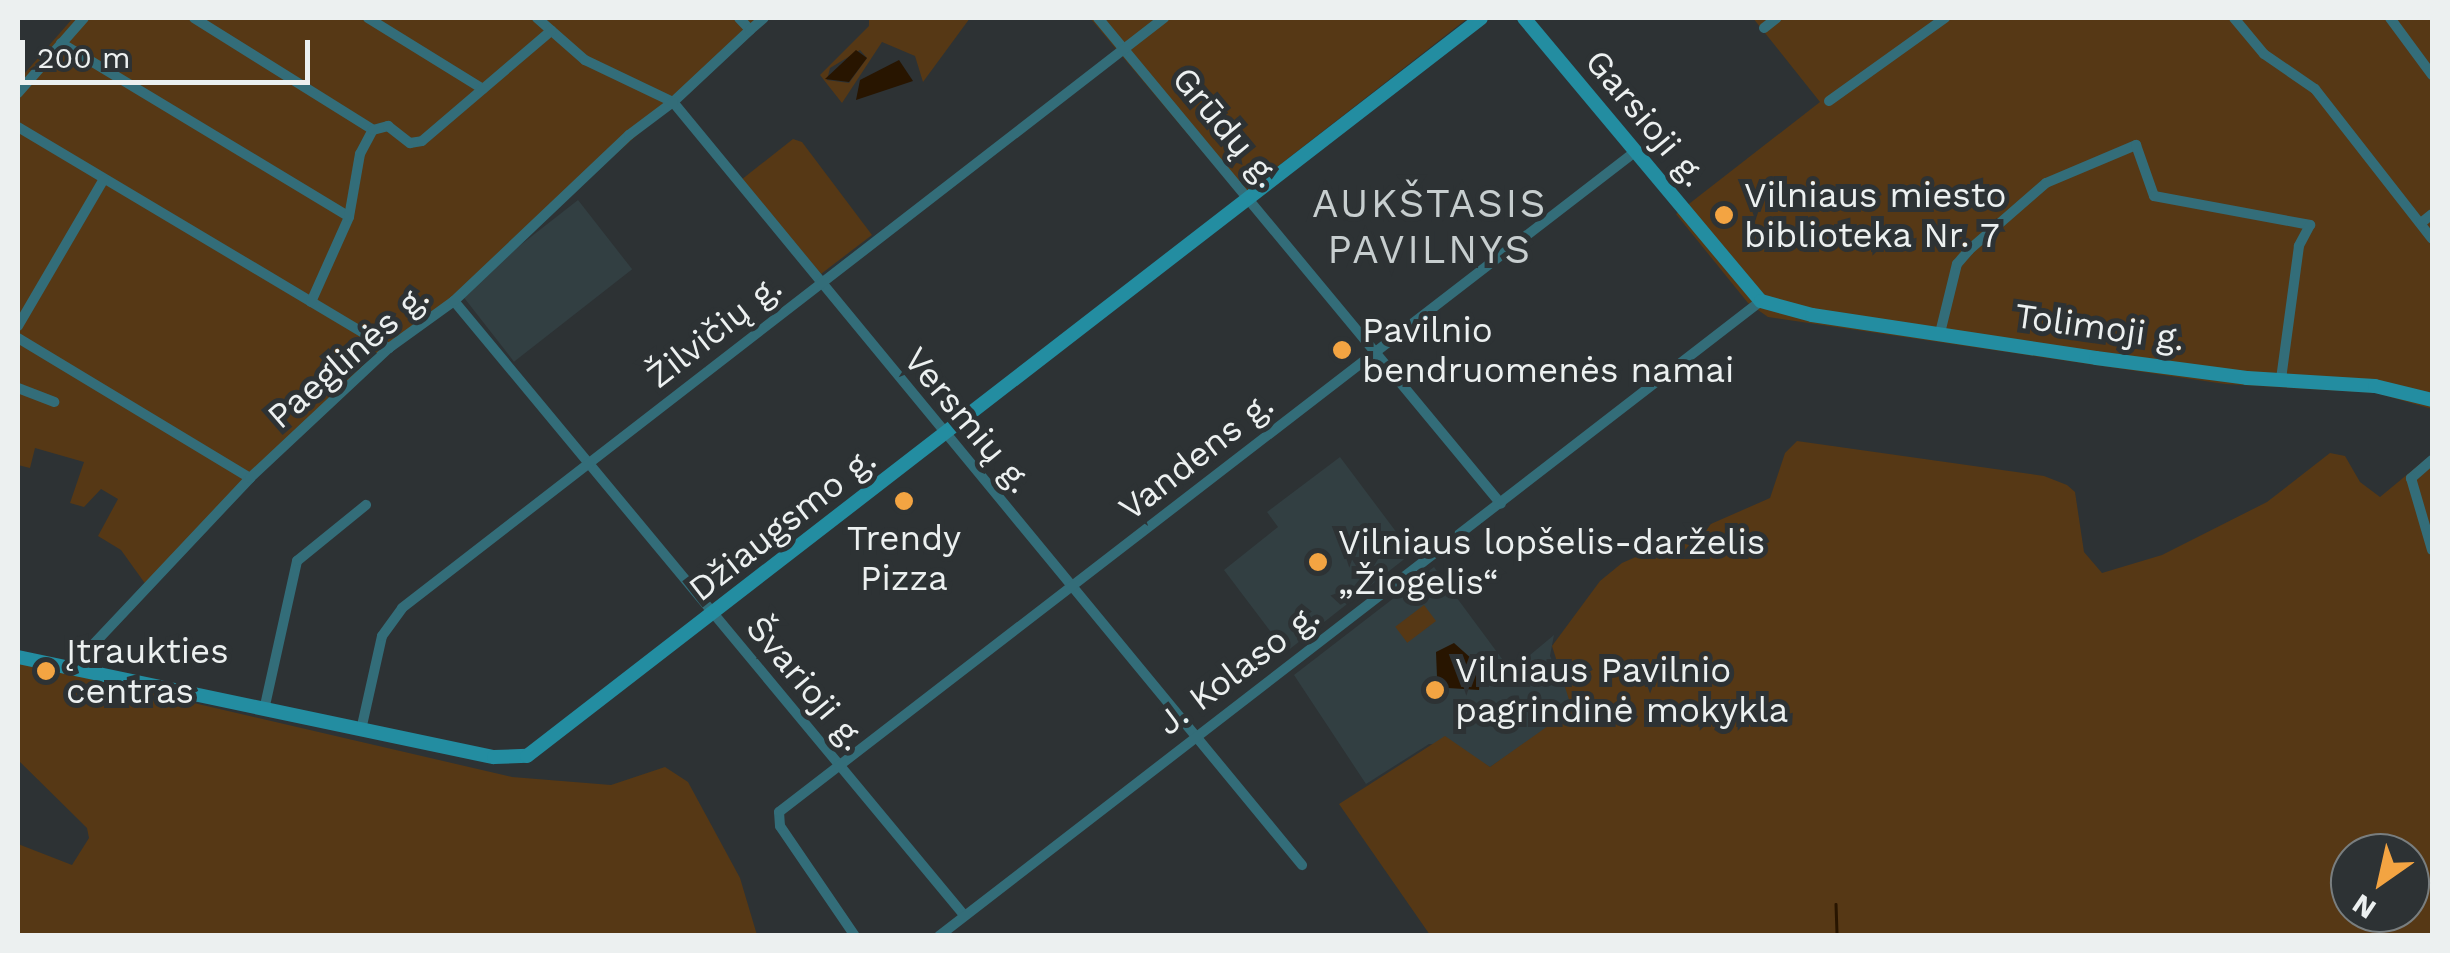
<!DOCTYPE html>
<html>
<head>
<meta charset="utf-8">
<style>
	body { margin:0 }
	#map { position:relative; width:2450px; height:953px; overflow:hidden; background:#2d3234; font-family:"Work Sans",sans-serif }
	div>[style] { position:absolute }
	.built>* { inset:0; background:#323f42; transform-origin:0 0 }
	.green>* { inset:0; background:#563815; transform-origin:0 0 }
	.water>* { inset:0; background:#281500 }
	.stream>* { height:2.5px; margin:-1.25px; padding:0 1.25px; transform-origin:1.25px; border-radius:1.25px; background:#281500 }
	.street>* { height:10px; margin:-5px; padding:0 5px; transform-origin:5px; border-radius:5px; background:#336d79 }
	.secondary>* { height:14px; margin:-7px; padding:0 7px; transform-origin:7px; border-radius:7px; background:#238da1 }
	.dots>* { width:28px; height:28px; translate:-50% -50%; box-sizing:border-box; border:5px solid #2d3234; border-radius:50% }
	span { translate:-50% -50%; white-space:nowrap; text-align:center; line-height:1.15; -webkit-text-stroke:10px #2d3234; paint-order:stroke }
	.street-label { font-size:35px; color:#ecf0f0 }
	.poi-label { font-size:35px; color:#ecf0f0 }
	.left { translate:0 -50%; text-align:left }
	.quarter-label { font-size:40px; color:#c7cecf; letter-spacing:2.5px }
	.frame { position:absolute; inset:0; border:20px solid #ecf0f0; pointer-events:none }
	.north { position:absolute; left:2330px; top:833px; width:100px; height:100px; box-sizing:border-box; background:#2d3234; border:2px solid #797e7f; border-radius:50%; rotate:214deg; font-size:28px; font-weight:700; line-height:40px; text-align:center; color:#ecf0f0 }
	.north::after { content:''; display:block; margin:auto; width:35px; height:45px; background:#f3a442; clip-path:polygon(50% 0,100% 100%,50% 72%,0 100%) }
	.scale { position:absolute; left:20px; top:40px; width:290px; height:45px; box-sizing:border-box; border:5px solid #ecf0f0; border-top:0; padding-left:12px; font-size:30px; line-height:35px; white-space:nowrap; color:#ecf0f0; -webkit-text-stroke:8px #2d3234; paint-order:stroke }
</style>
</head>
<body>
<div id="map">
	<div class="built">
		<i style="left:578px;top:200px;width:88px;height:150px;rotate:52deg"></i>
		<i style="clip-path:polygon(1340px 457px,1412px 553px,1286px 652px,1224px 570px,1278px 527px,1267px 512px)"></i>
		<i style="clip-path:polygon(1434px 567px,1511px 671px,1554px 635px,1550px 656px,1574px 705px,1571px 713px,1490px 767px,1450px 744px,1429px 744px,1366px 784px,1294px 675px)"></i>
	</div>
	<div class="green">
		<i style="clip-path:polygon(73px 18px,770px 18px,391px 352px,259px 474px,149px 589px,121px 550px,98px 536px,118px 499px,101px 489px,84px 507px,70px 503px,84px 462px,35px 448px,30px 468px,18px 465px,18px 81px)"></i>
		<i style="clip-path:polygon(evenodd,869px 18px,970px 18px,923px 82px,915px 56px,882px 42px,842px 103px,820px 75px,869px 26px,869px 18px,860px 50px,867px 58px,849px 83px,827px 80px,830px 68px,860px 50px)"></i>
		<i style="clip-path:polygon(1090px 18px,1468px 18px,1240px 196px)"></i>
		<i style="clip-path:polygon(1753px 18px,2432px 18px,2432px 409px,2376px 393px,2225px 384px,1768px 317px,1748px 303px,1676px 214px,1820px 102px)"></i>
		<i style="clip-path:polygon(793px 139px,802px 142px,872px 235px,821px 274px,741px 180px)"></i>
		<i style="clip-path:polygon(evenodd,1797px 441px,2044px 476px,2067px 485px,2075px 492px,2084px 552px,2102px 573px,2162px 555px,2267px 502px,2330px 453px,2345px 456px,2360px 482px,2380px 497px,2432px 454px,2432px 935px,1430px 935px,1339px 804px,1445px 736px,1490px 767px,1572px 709px,1552px 646px,1600px 581px,1622px 563px,1770px 498px,1785px 453px,1797px 441px,2350px 853px,2410px 853px,2410px 913px,2350px 913px,2350px 853px)"></i>
		<i style="left:1424px;top:605px;width:20px;height:36px;rotate:53deg"></i>
		<i style="clip-path:polygon(18px 662px,512px 777px,611px 785px,665px 767px,688px 782px,740px 878px,757px 935px,18px 936px,18px 844px,72px 865px,89px 838px,87px 828px,18px 760px)"></i>
	</div>
	<div class="water">
		<i style="clip-path:polygon(856px 50px,867px 58px,849px 82px,825px 79px)"></i>
		<i style="clip-path:polygon(899px 60px,913px 81px,856px 100px,860px 80px)"></i>
		<i style="clip-path:polygon(1454px 643px,1481px 667px,1479px 690px,1448px 688px,1437px 677px,1436px 652px)"></i>
	</div>
	<div class="stream">
		<i style="left:1836px;top:904px;width:32px;rotate:88deg"></i>
	</div>
	<div class="street">
		<i style="left:194px;top:18px;width:211px;rotate:32deg"></i>
		<i style="left:368px;top:18px;width:135px;rotate:31.7deg"></i>
		<i style="left:537px;top:18px;width:64px;rotate:41.2deg"></i>
		<i style="left:585px;top:60px;width:98px;rotate:25.5deg"></i>
		<i style="left:739px;top:18px;width:16px;rotate:47deg"></i>
		<i style="left:750px;top:30px;width:105px;rotate:136.9deg"></i>
		<i style="left:673px;top:102px;width:989px;rotate:50.5deg"></i>
		<i style="left:1098px;top:18px;width:631px;rotate:50.33deg"></i>
		<i style="left:2234px;top:18px;width:47px;rotate:50.2deg"></i>
		<i style="left:2264px;top:54px;width:62px;rotate:34.5deg"></i>
		<i style="left:2315px;top:89px;width:190px;rotate:52deg"></i>
		<i style="left:2390px;top:18px;width:71px;rotate:53.6deg"></i>
		<i style="left:1764px;top:28px;width:16px;rotate:-38deg"></i>
		<i style="left:750px;top:30px;width:18px;rotate:-41deg"></i>
		<i style="left:61px;top:43px;width:336px;rotate:31.1deg"></i>
		<i style="left:18px;top:93px;width:100px;rotate:-48.7deg"></i>
		<i style="left:1829px;top:101px;width:143px;rotate:-35.6deg"></i>
		<i style="left:18px;top:127px;width:432px;rotate:30.8deg"></i>
		<i style="left:2421px;top:223px;width:14px;rotate:-39deg"></i>
		<i style="left:454px;top:301px;width:798px;rotate:50.29deg"></i>
		<i style="left:311px;top:302px;width:93px;rotate:-65.9deg"></i>
		<i style="left:349px;top:217px;width:64px;rotate:-80.1deg"></i>
		<i style="left:360px;top:154px;width:27px;rotate:-62deg"></i>
		<i style="left:373px;top:130px;width:16px;rotate:-15deg"></i>
		<i style="left:388px;top:126px;width:28px;rotate:38deg"></i>
		<i style="left:410px;top:143px;width:12px;rotate:-9deg"></i>
		<i style="left:422px;top:141px;width:170px;rotate:-40.5deg"></i>
		<i style="left:18px;top:326px;width:170px;rotate:-59.7deg"></i>
		<i style="left:1940px;top:333px;width:71px;rotate:-76.2deg"></i>
		<i style="left:1957px;top:264px;width:18px;rotate:-49deg"></i>
		<i style="left:1969px;top:250px;width:102px;rotate:-41deg"></i>
		<i style="left:2046px;top:183px;width:98px;rotate:-22.9deg"></i>
		<i style="left:2136px;top:145px;width:54px;rotate:70.6deg"></i>
		<i style="left:2154px;top:196px;width:159px;rotate:10.5deg"></i>
		<i style="left:2310px;top:225px;width:24px;rotate:118deg"></i>
		<i style="left:2299px;top:246px;width:135px;rotate:97.7deg"></i>
		<i style="left:18px;top:338px;width:271px;rotate:31.1deg"></i>
		<i style="left:18px;top:388px;width:39px;rotate:21deg"></i>
		<i style="left:2432px;top:460px;width:28px;rotate:139deg"></i>
		<i style="left:2411px;top:478px;width:75px;rotate:73.7deg"></i>
		<i style="left:81px;top:671px;width:23px;rotate:-70deg"></i>
		<i style="left:89px;top:649px;width:235px;rotate:-46.7deg"></i>
		<i style="left:250px;top:478px;width:190px;rotate:-43.1deg"></i>
		<i style="left:389px;top:348px;width:80px;rotate:-35.9deg"></i>
		<i style="left:454px;top:301px;width:241px;rotate:-43.5deg"></i>
		<i style="left:629px;top:135px;width:55px;rotate:-36.9deg"></i>
		<i style="left:264px;top:710px;width:153px;rotate:-77.5deg"></i>
		<i style="left:297px;top:561px;width:89px;rotate:-39.1deg"></i>
		<i style="left:361px;top:730px;width:96px;rotate:-77.4deg"></i>
		<i style="left:382px;top:636px;width:34px;rotate:-54deg"></i>
		<i style="left:402px;top:608px;width:964px;rotate:-37.75deg"></i>
		<i style="left:855px;top:936px;width:133px;rotate:-124.3deg"></i>
		<i style="left:780px;top:826px;width:14px;rotate:-94deg"></i>
		<i style="left:779px;top:812px;width:1082px;rotate:-37.64deg"></i>
		<i style="left:939px;top:936px;width:1039px;rotate:-37.69deg"></i>
	</div>
	<div class="secondary">
		<i style="left:1524px;top:18px;width:369px;rotate:50.1deg"></i>
		<i style="left:1761px;top:301px;width:53px;rotate:15.4deg"></i>
		<i style="left:1812px;top:315px;width:287px;rotate:8.6deg"></i>
		<i style="left:2096px;top:358px;width:152px;rotate:7.5deg"></i>
		<i style="left:2247px;top:378px;width:128px;rotate:3.6deg"></i>
		<i style="left:2375px;top:386px;width:59px;rotate:13.8deg"></i>
		<i style="left:18px;top:657px;width:486px;rotate:11.9deg"></i>
		<i style="left:494px;top:757px;width:33px;rotate:-2deg"></i>
		<i style="left:527px;top:756px;width:1206px;rotate:-37.72deg"></i>
	</div>
	<div class="dots">
		<i style="left:1724px;top:215px;background:#f3a442"></i>
		<i style="left:1342px;top:350px;background:#f3a442"></i>
		<i style="left:904px;top:501px;background:#f3a442"></i>
		<i style="left:1318px;top:562px;background:#f3a442"></i>
		<i style="left:46px;top:671px;background:#f3a442"></i>
		<i style="left:1435px;top:690px;background:#f3a442"></i>
	</div>
	<div class="street-label">
		<span style="left:1646px;top:118px;rotate:50deg">Garsioji g.</span>
		<span style="left:1226px;top:127px;rotate:50deg">Grūdų g.</span>
		<span style="left:2100px;top:327px;rotate:8deg">Tolimoji g.</span>
		<span style="left:714px;top:331px;rotate:-38deg">Žilvičių g.</span>
		<span style="left:348px;top:356px;rotate:-41deg">Paeglinės g.</span>
		<span style="left:968px;top:420px;rotate:50deg">Versmių g.</span>
		<span style="left:1196px;top:456px;rotate:-38deg">Vandens g.</span>
		<span style="left:782px;top:524px;rotate:-38deg">Džiaugsmo g.</span>
		<span style="left:1238px;top:669px;rotate:-37deg">J. Kolaso g.</span>
		<span style="left:806px;top:683px;rotate:50deg">Švarioji g.</span>
	</div>
	<div class="poi-label">
		<span class="left" style="left:1744px;top:215px">Vilniaus miesto<br>biblioteka Nr. 7</span>
		<span class="left" style="left:1362px;top:350px">Pavilnio<br>bendruomenės namai</span>
		<span style="left:904px;top:558px">Trendy<br>Pizza</span>
		<span class="left" style="left:1338px;top:562px">Vilniaus lopšelis-darželis<br>„Žiogelis“</span>
		<span class="left" style="left:66px;top:671px">Įtraukties<br>centras</span>
		<span class="left" style="left:1455px;top:690px">Vilniaus Pavilnio<br>pagrindinė mokykla</span>
	</div>
	<div class="quarter-label">
		<span style="left:1430px;top:227px">AUKŠTASIS<br>PAVILNYS</span>
	</div>
	<div class="frame"></div>
	<div class="north">N</div>
	<div class="scale">200 m</div>
</div>
</body>
</html>
